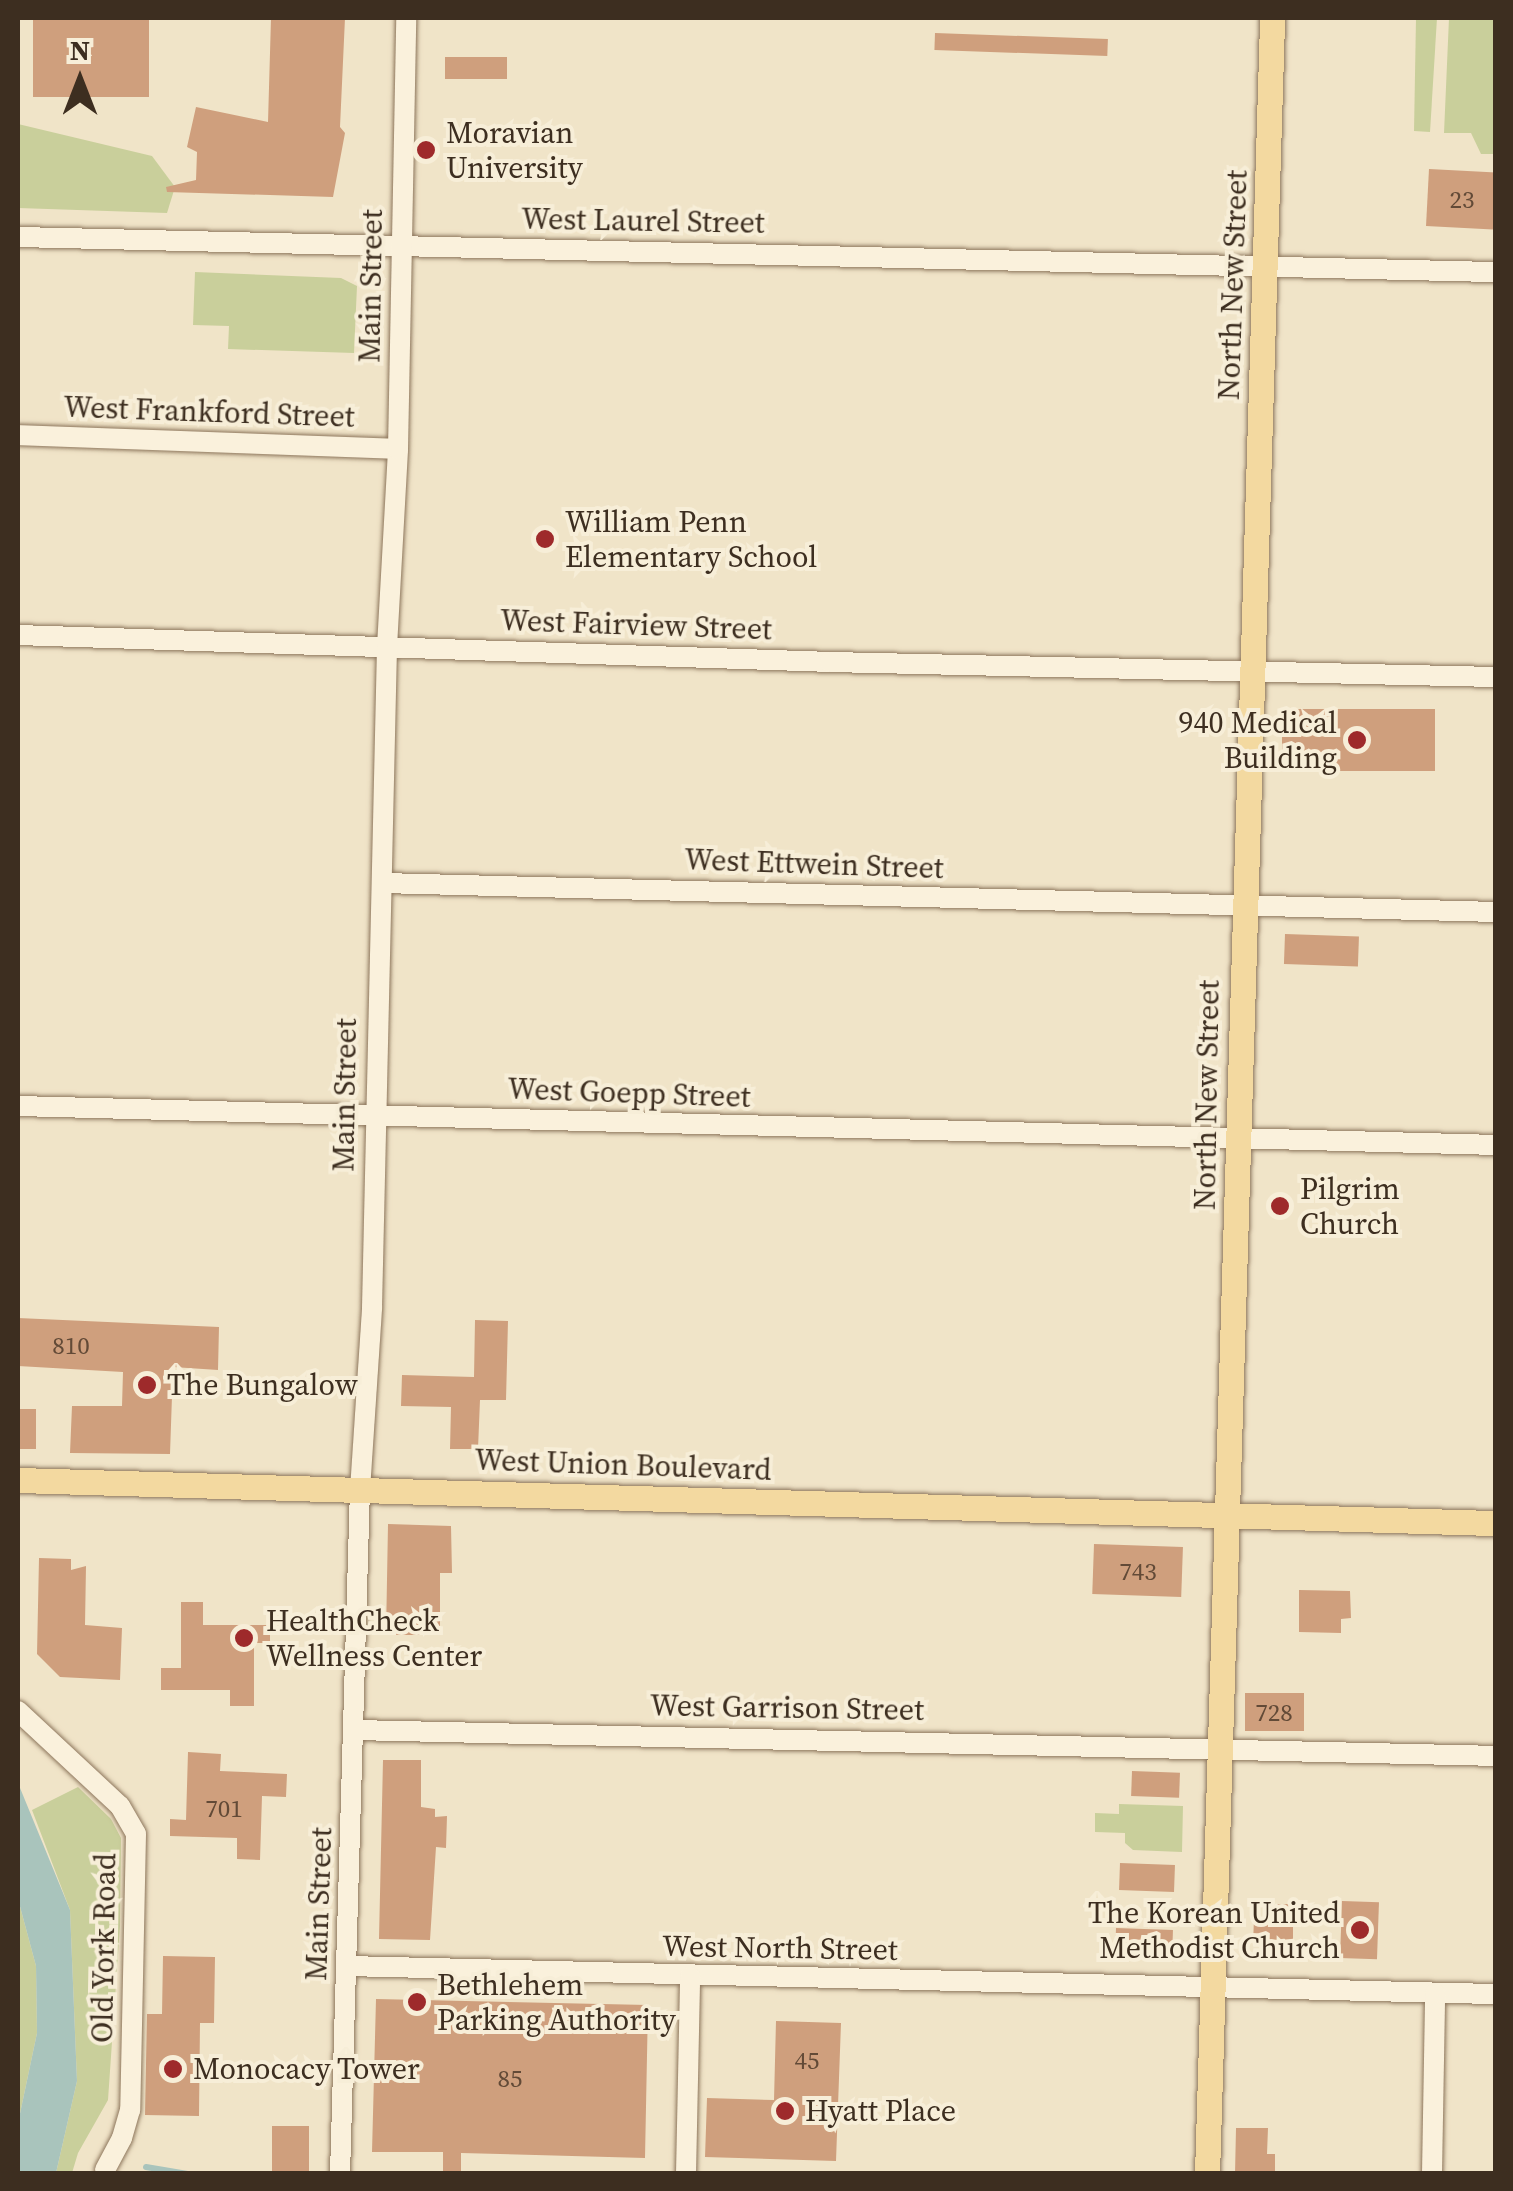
<!DOCTYPE html>
<html>
<head>
<meta charset="utf-8">
<style>
	body { margin:0 }
	#map { position:relative; width:1513px; height:2191px; overflow:hidden; background:#f0e4c8; font-family:"Source Serif 4",serif }
	div>[style] { position:absolute }
	.green>* { inset:0; background:#c9cf9b }
	.water>* { inset:0; background:#a9c4bc }
	.stream>* { height:6px; margin:-3px; padding:0 3px; transform-origin:3px; border-radius:3px; background:#a9c4bc }
	.building>* { inset:0; background:#cf9f7d; transform-origin:0 0 }
	.roads { filter:drop-shadow(0 0 2px #8d765c) drop-shadow(0 0 2px #8d765c) }
	.minor>* { height:20px; margin:-10px; padding:0 10px; transform-origin:10px; border-radius:10px; background:#faf1dc }
	.major>* { height:25px; margin:-12.5px; padding:0 12.5px; transform-origin:12.5px; border-radius:12.5px; background:#f3d9a0 }
	.dots>* { width:28px; height:28px; translate:-50% -50%; box-sizing:border-box; border:5px solid #f7eed8; border-radius:50% }
	span { translate:-50% -50%; white-space:nowrap; text-align:center; line-height:1.15; -webkit-text-stroke:8px #f7eed8; paint-order:stroke }
	.number-label { font-size:25px; color:#624a37 }
	.number-label span { -webkit-text-stroke-width:0 }
	.poi-label { font-size:30px; color:#3d2e20 }
	.left { translate:0 -50%; text-align:left }
	.right { translate:-100% -50%; text-align:right }
	.street-label { font-size:30px; color:#3d2e20 }
	.frame { position:absolute; inset:0; border:20px solid #3d2e20; pointer-events:none }
	.north { position:absolute; left:30px; top:30px; width:100px; height:100px; -webkit-text-stroke:8px #f7eed8; paint-order:stroke; rotate:0deg; font-size:28px; font-weight:700; line-height:40px; text-align:center; color:#3d2e20 }
	.north::after { content:''; display:block; margin:auto; width:35px; height:45px; background:#3d2e20; clip-path:polygon(50% 0,100% 100%,50% 72%,0 100%) }
</style>
</head>
<body>
<div id="map">
	<div class="green">
		<i style="clip-path:polygon(1416px 18px,1437px 18px,1430px 132px,1414px 131px)"></i>
		<i style="clip-path:polygon(1449px 18px,1495px 18px,1495px 154px,1481px 154px,1471px 133px,1444px 133px)"></i>
		<i style="clip-path:polygon(18px 124px,152px 156px,175px 187px,167px 213px,18px 208px)"></i>
		<i style="clip-path:polygon(195px 272px,341px 278px,357px 286px,354px 353px,228px 349px,229px 326px,193px 325px)"></i>
		<i style="clip-path:polygon(78px 1787px,111px 1819px,121px 1838px,120px 1926px,108px 2100px,78px 2153px,72px 2173px,56px 2173px,77px 2081px,70px 1910px,32px 1810px)"></i>
		<i style="clip-path:polygon(1119px 1804px,1183px 1806px,1182px 1852px,1133px 1850px,1125px 1843px,1125px 1833px,1095px 1832px,1095px 1813px,1119px 1814px)"></i>
		<i style="clip-path:polygon(18px 1899px,36px 1966px,37px 2033px,18px 2123px)"></i>
	</div>
	<div class="water">
		<i style="clip-path:polygon(18px 1783px,70px 1910px,77px 2081px,56px 2173px,18px 2173px,18px 2123px,37px 2033px,36px 1966px,18px 1899px)"></i>
	</div>
	<div class="stream">
		<i style="left:146px;top:2167px;width:42px;rotate:9.7deg"></i>
	</div>
	<div class="building">
		<i style="left:33px;top:18px;width:116px;height:79px"></i>
		<i style="clip-path:polygon(271px 18px,345px 18px,340px 127px,345px 133px,333px 197px,167px 192px,166px 187px,196px 180px,197px 152px,187px 147px,196px 107px,268px 122px)"></i>
		<i style="left:935px;top:33px;width:173px;height:17px;rotate:2deg"></i>
		<i style="left:445px;top:57px;width:62px;height:22px"></i>
		<i style="left:1429px;top:169px;width:67px;height:57px;rotate:3deg"></i>
		<i style="left:1282px;top:709px;width:153px;height:62px"></i>
		<i style="left:1285px;top:934px;width:74px;height:30px;rotate:2deg"></i>
		<i style="clip-path:polygon(18px 1318px,219px 1327px,218px 1370px,173px 1367px,170px 1454px,70px 1453px,72px 1406px,122px 1406px,123px 1372px,18px 1366px)"></i>
		<i style="clip-path:polygon(475px 1320px,508px 1321px,506px 1400px,480px 1400px,478px 1449px,450px 1449px,451px 1407px,401px 1406px,402px 1375px,474px 1377px)"></i>
		<i style="left:18px;top:1409px;width:18px;height:40px"></i>
		<i style="clip-path:polygon(388px 1524px,451px 1526px,452px 1573px,440px 1573px,440px 1635px,386px 1635px)"></i>
		<i style="left:1094px;top:1544px;width:89px;height:50px;rotate:2deg"></i>
		<i style="clip-path:polygon(39px 1558px,71px 1559px,71px 1570px,86px 1566px,85px 1625px,122px 1628px,120px 1680px,60px 1677px,37px 1654px)"></i>
		<i style="clip-path:polygon(1299px 1590px,1350px 1591px,1351px 1618px,1341px 1619px,1341px 1633px,1299px 1632px)"></i>
		<i style="clip-path:polygon(181px 1602px,203px 1602px,203px 1625px,270px 1625px,270px 1643px,254px 1643px,254px 1706px,230px 1706px,230px 1690px,161px 1690px,161px 1668px,181px 1668px)"></i>
		<i style="left:1245px;top:1693px;width:59px;height:38px"></i>
		<i style="clip-path:polygon(188px 1752px,221px 1754px,220px 1771px,287px 1774px,286px 1797px,262px 1796px,260px 1860px,237px 1859px,237px 1838px,170px 1836px,170px 1819px,186px 1820px)"></i>
		<i style="clip-path:polygon(383px 1760px,421px 1760px,421px 1807px,435px 1809px,435px 1817px,447px 1816px,446px 1848px,436px 1847px,430px 1940px,379px 1939px)"></i>
		<i style="left:1132px;top:1771px;width:48px;height:25px;rotate:2deg"></i>
		<i style="left:1120px;top:1863px;width:55px;height:27px;rotate:2deg"></i>
		<i style="left:1342px;top:1901px;width:37px;height:57px;rotate:2deg"></i>
		<i style="clip-path:polygon(1265px 1904px,1293px 1904px,1293px 1946px,1253px 1945px,1254px 1918px,1265px 1918px)"></i>
		<i style="left:1116px;top:1928px;width:57px;height:25px;rotate:2deg"></i>
		<i style="clip-path:polygon(163px 1956px,215px 1957px,214px 2023px,200px 2023px,199px 2116px,145px 2115px,147px 2014px,162px 2014px)"></i>
		<i style="clip-path:polygon(376px 1999px,648px 2005px,645px 2158px,461px 2153px,461px 2174px,443px 2174px,443px 2152px,372px 2152px)"></i>
		<i style="clip-path:polygon(776px 2021px,841px 2023px,836px 2161px,705px 2157px,707px 2098px,774px 2100px)"></i>
		<i style="left:272px;top:2126px;width:37px;height:48px"></i>
		<i style="clip-path:polygon(1236px 2128px,1268px 2128px,1267px 2154px,1275px 2154px,1275px 2174px,1235px 2174px)"></i>
	</div>
	<div class="roads">
		<div class="minor">
			<i style="left:18px;top:237px;width:1478px;rotate:1.36deg"></i>
			<i style="left:18px;top:435px;width:380px;rotate:2.1deg"></i>
			<i style="left:18px;top:635px;width:812px;rotate:1.9deg"></i>
			<i style="left:830px;top:662px;width:666px;rotate:1.29deg"></i>
			<i style="left:382px;top:883px;width:1114px;rotate:1.49deg"></i>
			<i style="left:18px;top:1106px;width:1479px;rotate:1.51deg"></i>
			<i style="left:18px;top:1711px;width:139px;rotate:43deg"></i>
			<i style="left:120px;top:1806px;width:32px;rotate:60deg"></i>
			<i style="left:136px;top:1834px;width:276px;rotate:91.2deg"></i>
			<i style="left:130px;top:2110px;width:29px;rotate:106deg"></i>
			<i style="left:122px;top:2138px;width:36px;rotate:118deg"></i>
			<i style="left:354px;top:1730px;width:1142px;rotate:1.3deg"></i>
			<i style="left:347px;top:1966px;width:1149px;rotate:1.4deg"></i>
			<i style="left:340px;top:2174px;width:684px;rotate:-88.33deg"></i>
			<i style="left:360px;top:1490px;width:182px;rotate:-86.2deg"></i>
			<i style="left:372px;top:1308px;width:661px;rotate:-88.7deg"></i>
			<i style="left:387px;top:647px;width:198px;rotate:-86.8deg"></i>
			<i style="left:398px;top:449px;width:431px;rotate:-88.9deg"></i>
			<i style="left:686px;top:2174px;width:197px;rotate:-88.8deg"></i>
			<i style="left:1432px;top:2174px;width:180px;rotate:-89deg"></i>
		</div>
		<div class="major">
			<i style="left:18px;top:1480px;width:1479px;rotate:1.67deg"></i>
			<i style="left:1207px;top:2174px;width:2157px;rotate:-88.27deg"></i>
		</div>
	</div>
	<div class="dots">
		<i style="left:426px;top:150px;background:#9e2a2b"></i>
		<i style="left:545px;top:539px;background:#9e2a2b"></i>
		<i style="left:1357px;top:740px;background:#9e2a2b"></i>
		<i style="left:1280px;top:1206px;background:#9e2a2b"></i>
		<i style="left:147px;top:1385px;background:#9e2a2b"></i>
		<i style="left:244px;top:1638px;background:#9e2a2b"></i>
		<i style="left:1360px;top:1930px;background:#9e2a2b"></i>
		<i style="left:417px;top:2002px;background:#9e2a2b"></i>
		<i style="left:173px;top:2069px;background:#9e2a2b"></i>
		<i style="left:785px;top:2111px;background:#9e2a2b"></i>
	</div>
	<div class="number-label">
		<span style="left:1462px;top:199px">23</span>
		<span style="left:71px;top:1345px">810</span>
		<span style="left:1138px;top:1571px">743</span>
		<span style="left:1274px;top:1712px">728</span>
		<span style="left:224px;top:1808px">701</span>
		<span style="left:807px;top:2060px">45</span>
		<span style="left:510px;top:2078px">85</span>
	</div>
	<div class="poi-label">
		<span class="left" style="left:446px;top:150px">Moravian<br>University</span>
		<span class="left" style="left:565px;top:539px">William Penn<br>Elementary School</span>
		<span class="right" style="left:1337px;top:740px">940 Medical<br>Building</span>
		<span class="left" style="left:1300px;top:1206px">Pilgrim<br>Church</span>
		<span class="left" style="left:167px;top:1385px">The Bungalow</span>
		<span class="left" style="left:266px;top:1638px">HealthCheck<br>Wellness Center</span>
		<span class="right" style="left:1340px;top:1930px">The Korean United<br>Methodist Church</span>
		<span class="left" style="left:437px;top:2002px">Bethlehem<br>Parking Authority</span>
		<span class="left" style="left:193px;top:2069px">Monocacy Tower</span>
		<span class="left" style="left:805px;top:2111px">Hyatt Place</span>
	</div>
	<div class="street-label">
		<span style="left:643px;top:221px;rotate:1deg">West Laurel Street</span>
		<span style="left:1233px;top:285px;rotate:-88deg">North New Street</span>
		<span style="left:371px;top:286px;rotate:-89deg">Main Street</span>
		<span style="left:209px;top:412px;rotate:2deg">West Frankford Street</span>
		<span style="left:636px;top:625px;rotate:2deg">West Fairview Street</span>
		<span style="left:814px;top:864px;rotate:2deg">West Ettwein Street</span>
		<span style="left:629px;top:1093px;rotate:2deg">West Goepp Street</span>
		<span style="left:345px;top:1095px;rotate:-89deg">Main Street</span>
		<span style="left:1207px;top:1095px;rotate:-89deg">North New Street</span>
		<span style="left:623px;top:1465px;rotate:2deg">West Union Boulevard</span>
		<span style="left:787px;top:1708px;rotate:1deg">West Garrison Street</span>
		<span style="left:319px;top:1904px;rotate:-88deg">Main Street</span>
		<span style="left:104px;top:1948px;rotate:-89deg">Old York Road</span>
		<span style="left:780px;top:1948px;rotate:1deg">West North Street</span>
	</div>
	<div class="frame"></div>
	<div class="north">N</div>
</div>
</body>
</html>
